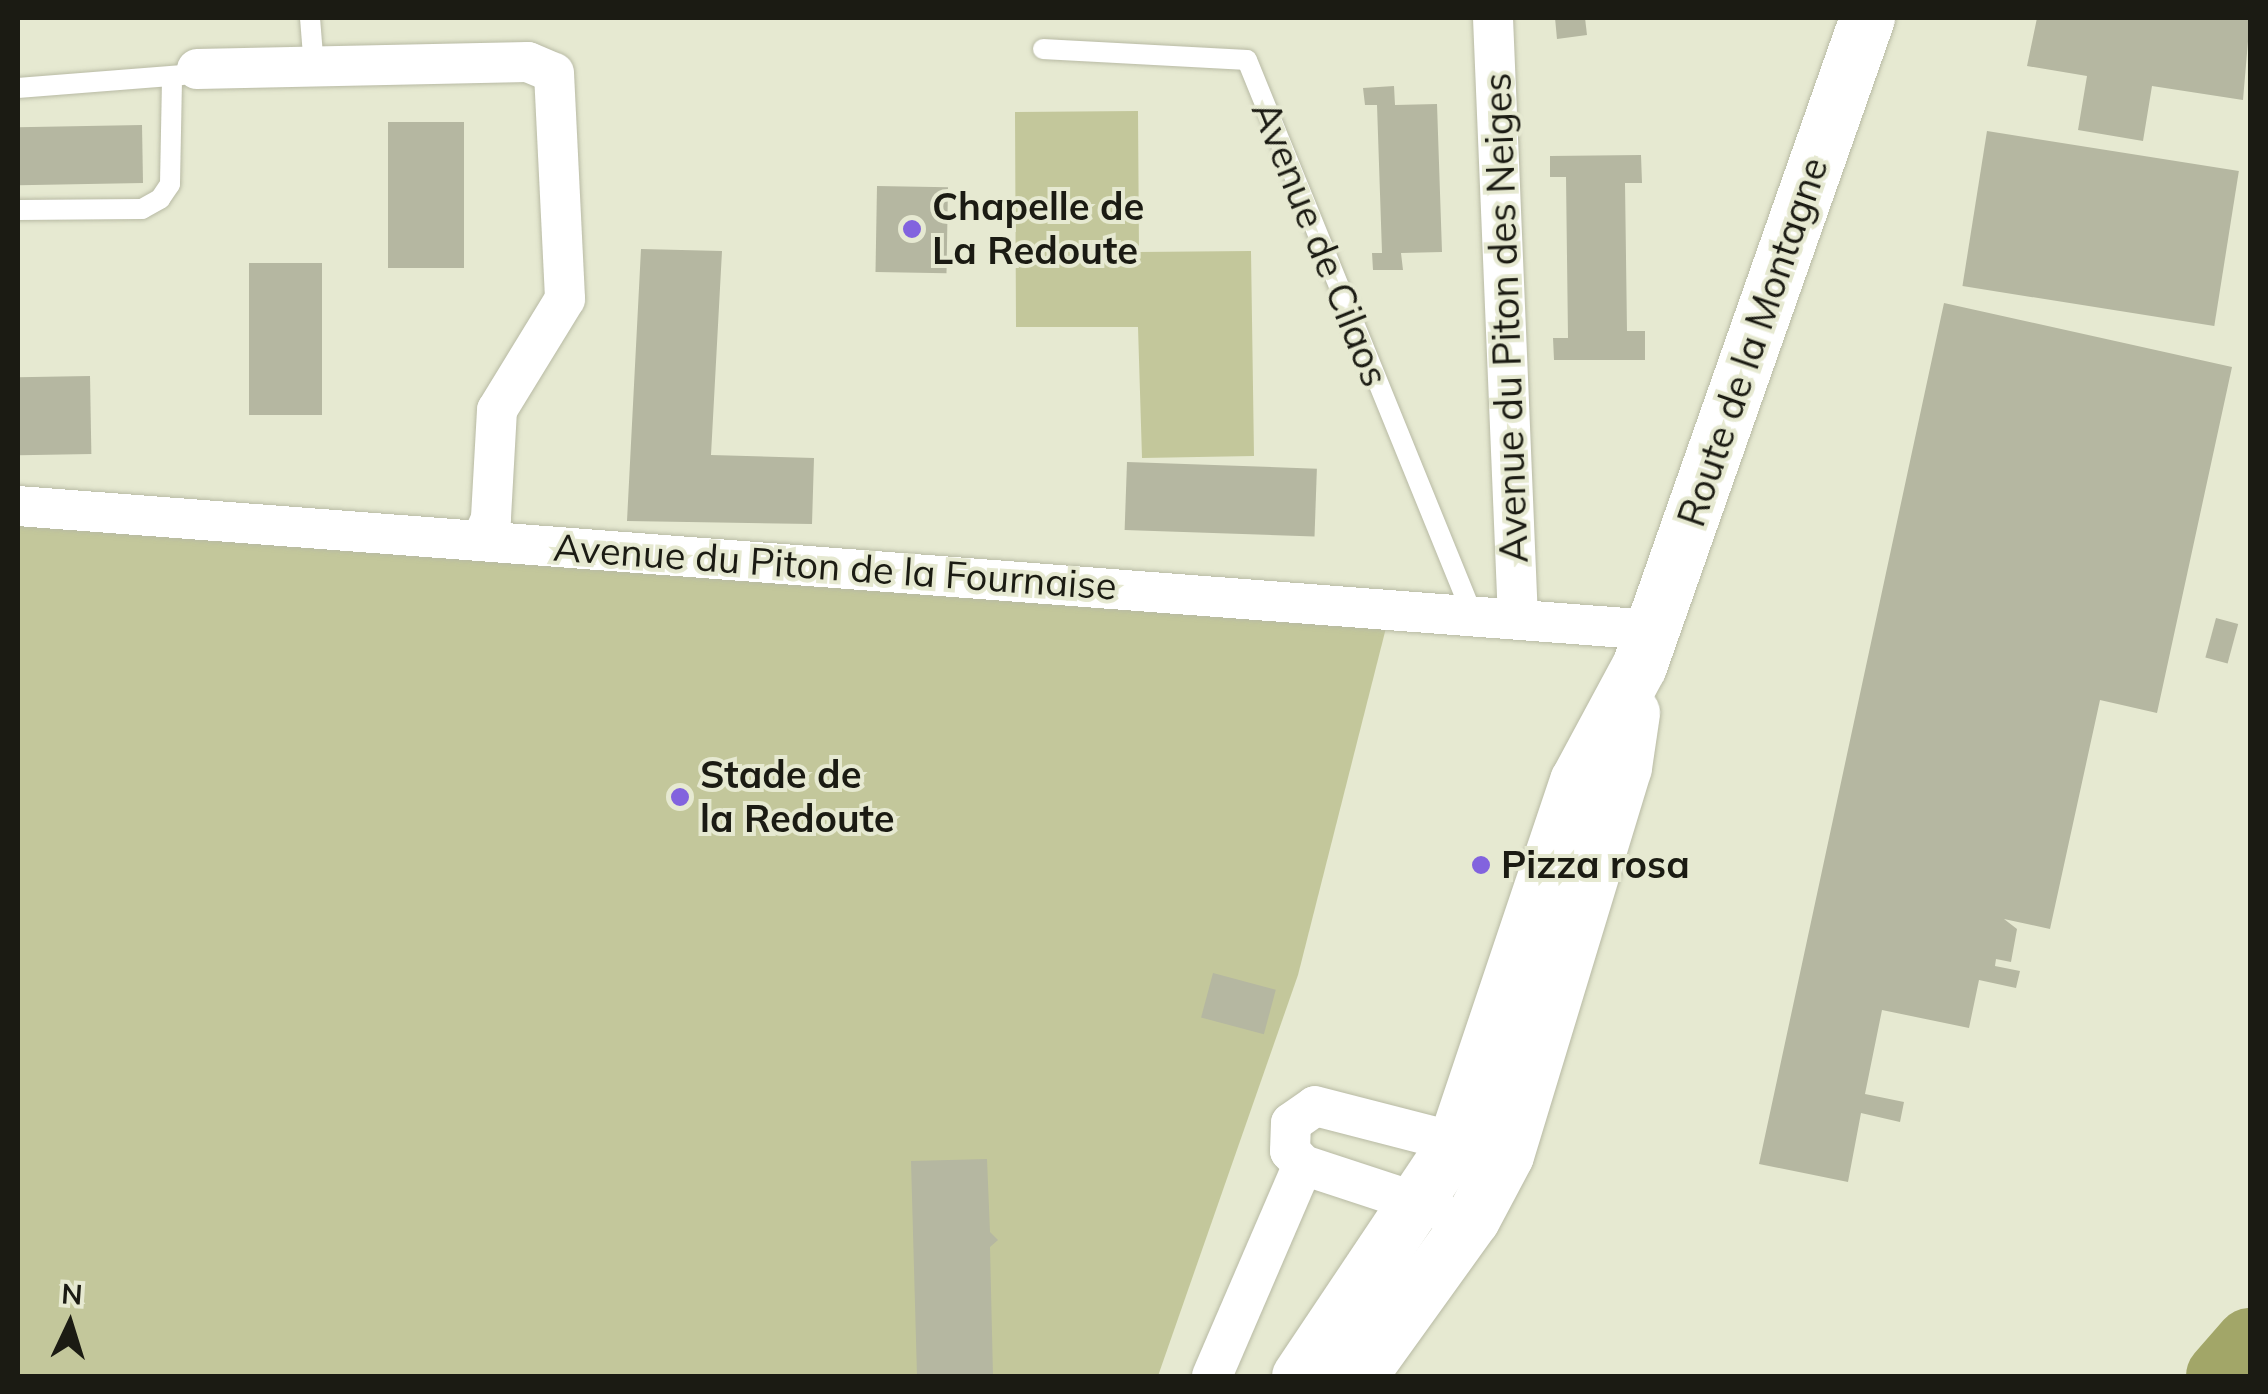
<!DOCTYPE html>
<html>
<head>
<meta charset="utf-8">
<style>
	body { margin:0 }
	#map { position:relative; width:2268px; height:1394px; overflow:hidden; background:#e6e9d1; font-family:Mulish,sans-serif }
	div>[style] { position:absolute }
	.green>* { inset:0; background:#c3c79b }
	.river>* { height:70px; margin:-35px; padding:0 35px; transform-origin:35px; border-radius:35px; background:#a2a668 }
	.building>* { inset:0; background:#b5b7a1; transform-origin:0 0 }
	.roads { filter:drop-shadow(0 0 2px #b8baa4) drop-shadow(0 0 2px #b8baa4) }
	.lane>* { height:20px; margin:-10px; padding:0 10px; transform-origin:10px; border-radius:10px; background:#fff }
	.street>* { height:40px; margin:-20px; padding:0 20px; transform-origin:20px; border-radius:20px; background:#fff }
	.secondary>* { height:55px; margin:-27.5px; padding:0 27.5px; transform-origin:27.5px; border-radius:27.5px; background:#fff }
	.dots>* { width:28px; height:28px; translate:-50% -50%; box-sizing:border-box; border:5px solid #e6e9d1; border-radius:50% }
	span { translate:-50% -50%; white-space:nowrap; text-align:center; line-height:1.15; -webkit-text-stroke:8px #e6e9d1; paint-order:stroke }
	.poi-label { font-size:38px; color:#1b1b13; font-weight:700 }
	.left { translate:0 -50%; text-align:left }
	.street-label { font-size:38px; color:#1b1b13 }
	.frame { position:absolute; inset:0; border:20px solid #1b1b13; pointer-events:none }
	.north { position:absolute; left:20px; top:1274px; width:100px; height:100px; -webkit-text-stroke:8px #e6e9d1; paint-order:stroke; rotate:4deg; font-size:28px; font-weight:700; line-height:40px; text-align:center; color:#1b1b13 }
	.north::after { content:''; display:block; margin:auto; width:35px; height:45px; background:#1b1b13; clip-path:polygon(50% 0,100% 100%,50% 72%,0 100%) }
</style>
</head>
<body>
<div id="map">
	<div class="green">
		<i style="clip-path:polygon(1138px 111px,1139px 252px,1251px 251px,1254px 456px,1142px 458px,1138px 327px,1016px 327px,1015px 112px)"></i>
		<i style="clip-path:polygon(18px 523px,1388px 620px,1298px 975px,1158px 1376px,18px 1376px)"></i>
	</div>
	<div class="river">
		<i style="left:2221px;top:1376px;width:44px;rotate:-48.7deg"></i>
	</div>
	<div class="building">
		<i style="clip-path:polygon(1555px 18px,1585px 18px,1587px 35px,1557px 39px)"></i>
		<i style="clip-path:polygon(2037px 18px,2250px 18px,2243px 100px,2152px 86px,2143px 141px,2078px 130px,2087px 76px,2027px 66px)"></i>
		<i style="clip-path:polygon(1394px 86px,1395px 105px,1437px 104px,1442px 252px,1401px 253px,1403px 270px,1373px 270px,1372px 253px,1382px 253px,1377px 105px,1365px 105px,1363px 88px)"></i>
		<i style="left:388px;top:122px;width:76px;height:146px"></i>
		<i style="left:142px;top:125px;width:58px;height:124px;rotate:89deg"></i>
		<i style="left:1987px;top:131px;width:255px;height:157px;rotate:9deg"></i>
		<i style="clip-path:polygon(1641px 155px,1642px 183px,1625px 183px,1627px 331px,1645px 331px,1645px 360px,1554px 360px,1553px 338px,1568px 338px,1566px 177px,1550px 177px,1550px 156px)"></i>
		<i style="left:877px;top:186px;width:71px;height:86px;rotate:1deg"></i>
		<i style="clip-path:polygon(641px 249px,722px 251px,711px 455px,814px 458px,812px 524px,627px 521px)"></i>
		<i style="left:249px;top:263px;width:73px;height:152px"></i>
		<i style="clip-path:polygon(1944px 303px,2232px 367px,2157px 713px,2100px 700px,2050px 929px,2004px 919px,2017px 929px,2011px 962px,1996px 959px,1995px 966px,2020px 971px,2016px 988px,1979px 980px,1969px 1028px,1882px 1010px,1865px 1094px,1904px 1102px,1900px 1122px,1861px 1113px,1848px 1182px,1759px 1164px)"></i>
		<i style="left:90px;top:376px;width:78px;height:72px;rotate:89deg"></i>
		<i style="left:1127px;top:462px;width:190px;height:68px;rotate:2deg"></i>
		<i style="left:2216px;top:618px;width:23px;height:41px;rotate:15deg"></i>
		<i style="left:1213px;top:973px;width:65px;height:46px;rotate:15deg"></i>
		<i style="clip-path:polygon(987px 1159px,990px 1232px,998px 1240px,990px 1247px,993px 1376px,917px 1376px,911px 1161px)"></i>
	</div>
	<div class="roads">
		<div class="lane">
			<i style="left:310px;top:18px;width:50px;rotate:85.4deg"></i>
			<i style="left:1043px;top:49px;width:204px;rotate:3.1deg"></i>
			<i style="left:1247px;top:60px;width:600px;rotate:67.88deg"></i>
			<i style="left:18px;top:88px;width:165px;rotate:-4.5deg"></i>
			<i style="left:18px;top:210px;width:124px;rotate:-0.5deg"></i>
			<i style="left:142px;top:209px;width:21px;rotate:-29deg"></i>
			<i style="left:160px;top:199px;width:18px;rotate:-56deg"></i>
			<i style="left:170px;top:184px;width:104px;rotate:-88.9deg"></i>
		</div>
		<div class="street">
			<i style="left:1493px;top:18px;width:602px;rotate:87.62deg"></i>
			<i style="left:197px;top:69px;width:331px;rotate:-1.2deg"></i>
			<i style="left:528px;top:62px;width:28px;rotate:23deg"></i>
			<i style="left:554px;top:73px;width:226px;rotate:87.2deg"></i>
			<i style="left:565px;top:299px;width:130px;rotate:121.5deg"></i>
			<i style="left:497px;top:410px;width:109px;rotate:93.2deg"></i>
			<i style="left:491px;top:519px;width:24px;rotate:114deg"></i>
			<i style="left:18px;top:506px;width:1639px;rotate:4.34deg"></i>
			<i style="left:1437px;top:1209px;width:141px;rotate:-161.8deg"></i>
			<i style="left:1303px;top:1165px;width:19px;rotate:-133deg"></i>
			<i style="left:1290px;top:1151px;width:28px;rotate:-88deg"></i>
			<i style="left:1291px;top:1123px;width:29px;rotate:-35deg"></i>
			<i style="left:1315px;top:1106px;width:168px;rotate:14.4deg"></i>
			<i style="left:1212px;top:1376px;width:230px;rotate:-66.7deg"></i>
		</div>
		<div class="secondary">
			<i style="left:1299px;top:1376px;width:280px;rotate:-56.2deg"></i>
			<i style="left:1455px;top:1143px;width:382px;rotate:-71.4deg"></i>
			<i style="left:1577px;top:781px;width:131px;rotate:-61.7deg"></i>
			<i style="left:1639px;top:666px;width:687px;rotate:-70.62deg"></i>
			<i style="left:1359px;top:1376px;width:193px;rotate:-54.3deg"></i>
			<i style="left:1472px;top:1219px;width:72px;rotate:-62deg"></i>
			<i style="left:1506px;top:1155px;width:406px;rotate:-73.1deg"></i>
			<i style="left:1624px;top:767px;width:55px;rotate:-81.6deg"></i>
		</div>
	</div>
	<div class="dots">
		<i style="left:912px;top:229px;background:#8263de"></i>
		<i style="left:680px;top:797px;background:#8263de"></i>
		<i style="left:1481px;top:865px;background:#8263de"></i>
	</div>
	<div class="poi-label">
		<span class="left" style="left:932px;top:229px">Chapelle de<br>La Redoute</span>
		<span class="left" style="left:700px;top:797px">Stade de<br>la Redoute</span>
		<span class="left" style="left:1501px;top:865px">Pizza rosa</span>
	</div>
	<div class="street-label">
		<span style="left:1320px;top:244px;rotate:68deg">Avenue de Cilaos</span>
		<span style="left:1506px;top:318px;rotate:-92deg">Avenue du Piton des Neiges</span>
		<span style="left:1753px;top:342px;rotate:-71deg">Route de la Montagne</span>
		<span style="left:835px;top:567px;rotate:4deg">Avenue du Piton de la Fournaise</span>
	</div>
	<div class="frame"></div>
	<div class="north">N</div>
</div>
</body>
</html>
